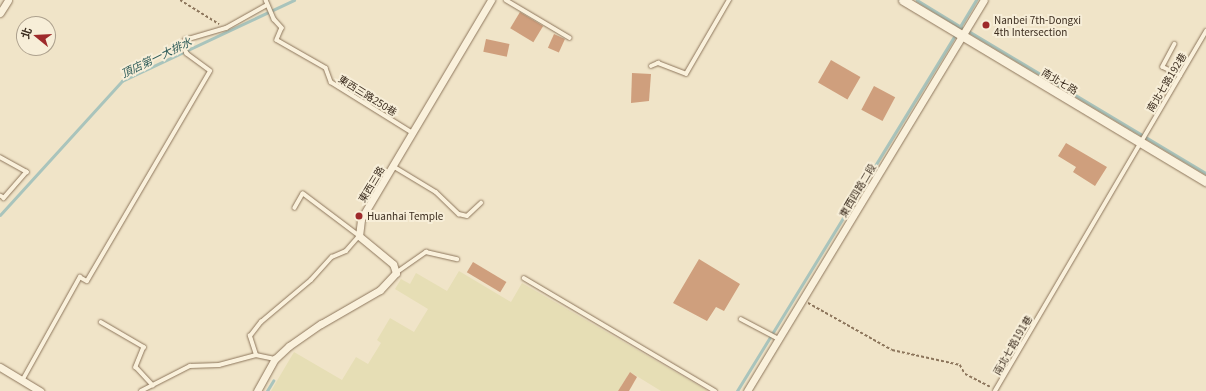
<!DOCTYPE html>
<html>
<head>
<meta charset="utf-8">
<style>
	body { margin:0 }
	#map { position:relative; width:1206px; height:391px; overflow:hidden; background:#f0e4c8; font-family:Georgia,"Noto Sans TC",serif }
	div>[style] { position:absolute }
	.farmland>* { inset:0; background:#e6deb5 }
	.stream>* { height:2.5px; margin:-1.25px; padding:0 1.25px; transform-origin:1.25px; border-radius:1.25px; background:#a9c4bc }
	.building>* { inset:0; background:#cf9f7d; transform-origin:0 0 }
	.path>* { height:1.5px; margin-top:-0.75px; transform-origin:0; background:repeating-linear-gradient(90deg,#8d765c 0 3px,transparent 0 5px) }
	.roads { filter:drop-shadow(0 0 1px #8d765c) drop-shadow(0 0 1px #8d765c) }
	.lane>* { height:3.5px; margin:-1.75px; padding:0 1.75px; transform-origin:1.75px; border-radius:1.75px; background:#faf1dc }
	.street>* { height:7px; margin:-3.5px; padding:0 3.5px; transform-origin:3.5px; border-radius:3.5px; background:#faf1dc }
	.secondary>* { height:9px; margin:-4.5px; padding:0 4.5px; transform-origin:4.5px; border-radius:4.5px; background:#faf1dc }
	.dots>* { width:11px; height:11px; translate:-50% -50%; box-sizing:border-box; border:2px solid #f7eed8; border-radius:50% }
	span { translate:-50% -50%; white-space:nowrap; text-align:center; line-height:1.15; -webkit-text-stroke:4px #f7eed8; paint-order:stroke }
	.poi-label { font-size:10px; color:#3d2e20 }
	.left { translate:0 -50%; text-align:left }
	.street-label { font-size:10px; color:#3d2e20 }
	.water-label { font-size:11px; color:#2f5d5a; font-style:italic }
	.north { position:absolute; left:16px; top:16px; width:40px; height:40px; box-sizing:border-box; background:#f7eed8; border:1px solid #ada18e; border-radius:50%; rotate:288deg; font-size:11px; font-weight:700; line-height:16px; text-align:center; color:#3d2e20 }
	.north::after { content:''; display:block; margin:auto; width:14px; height:18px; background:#9e2a2b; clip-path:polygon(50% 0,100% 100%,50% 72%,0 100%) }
</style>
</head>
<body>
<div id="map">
	<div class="farmland">
		<i style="clip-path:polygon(459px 271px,511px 302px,522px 283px,708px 391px,661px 391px,630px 372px,618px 391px,271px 391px,294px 352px,342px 380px,356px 357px,368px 364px,381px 343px,377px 340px,390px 318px,414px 332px,428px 309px,395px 289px,401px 279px,410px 284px,416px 273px,447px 291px)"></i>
	</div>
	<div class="stream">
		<i style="left:917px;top:0;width:52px;rotate:31.5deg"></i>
		<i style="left:958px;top:30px;width:35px;rotate:-59deg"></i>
		<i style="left:967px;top:30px;width:279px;rotate:30.9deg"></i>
		<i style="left:0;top:215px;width:181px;rotate:-47.7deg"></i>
		<i style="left:122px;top:81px;width:190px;rotate:-25.2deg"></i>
		<i style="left:267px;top:391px;width:12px;rotate:-59deg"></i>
		<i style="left:737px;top:391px;width:417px;rotate:-58.5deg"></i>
	</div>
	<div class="building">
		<i style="left:520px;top:12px;width:27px;height:19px;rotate:31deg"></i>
		<i style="left:554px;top:34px;width:12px;height:15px;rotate:24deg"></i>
		<i style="left:486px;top:39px;width:24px;height:13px;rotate:12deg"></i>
		<i style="left:831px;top:60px;width:34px;height:26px;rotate:30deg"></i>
		<i style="clip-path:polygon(632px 73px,651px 74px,649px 101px,631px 103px)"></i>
		<i style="left:874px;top:86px;width:24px;height:27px;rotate:28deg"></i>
		<i style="clip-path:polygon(1066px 143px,1107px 167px,1095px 186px,1073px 172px,1076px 167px,1058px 156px)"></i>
		<i style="clip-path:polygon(699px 259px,740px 284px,724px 311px,716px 307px,707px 321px,673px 303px)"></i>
		<i style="left:473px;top:262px;width:39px;height:12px;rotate:31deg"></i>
		<i style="clip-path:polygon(630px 372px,637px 377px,629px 391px,618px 391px)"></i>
	</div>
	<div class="path">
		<i style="left:180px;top:0;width:46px;rotate:31.6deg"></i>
		<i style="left:808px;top:303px;width:96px;rotate:29.2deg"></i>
		<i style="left:892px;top:350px;width:70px;rotate:12.4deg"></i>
		<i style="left:960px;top:365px;width:10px;rotate:61deg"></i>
		<i style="left:965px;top:374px;width:28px;rotate:27deg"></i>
	</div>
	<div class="roads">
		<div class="lane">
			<i style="left:266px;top:0;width:21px;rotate:67deg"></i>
			<i style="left:274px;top:19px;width:12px;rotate:48deg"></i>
			<i style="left:282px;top:28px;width:13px;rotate:113deg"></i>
			<i style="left:277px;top:40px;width:56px;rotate:29.7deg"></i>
			<i style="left:326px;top:68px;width:15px;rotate:70deg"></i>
			<i style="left:331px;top:82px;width:97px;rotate:31.9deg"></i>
			<i style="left:506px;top:0;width:74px;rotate:30.7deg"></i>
			<i style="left:1175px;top:44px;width:26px;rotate:118deg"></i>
			<i style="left:1163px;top:67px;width:19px;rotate:25deg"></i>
			<i style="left:651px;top:66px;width:8px;rotate:-23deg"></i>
			<i style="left:658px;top:63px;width:30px;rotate:21deg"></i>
			<i style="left:686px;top:74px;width:86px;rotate:-59.8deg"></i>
			<i style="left:0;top:157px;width:31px;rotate:29deg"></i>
			<i style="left:27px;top:172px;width:35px;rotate:131deg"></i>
			<i style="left:4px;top:198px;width:4px;rotate:-153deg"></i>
			<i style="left:393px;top:166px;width:50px;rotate:31.2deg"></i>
			<i style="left:436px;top:192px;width:32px;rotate:44deg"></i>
			<i style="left:459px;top:214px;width:8px;rotate:14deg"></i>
			<i style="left:467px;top:216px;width:19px;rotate:-43deg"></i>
			<i style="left:396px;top:273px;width:37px;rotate:-35deg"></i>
			<i style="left:426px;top:252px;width:32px;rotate:13deg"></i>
			<i style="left:524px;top:278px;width:222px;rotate:30.6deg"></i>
			<i style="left:741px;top:319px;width:43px;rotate:27.8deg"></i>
			<i style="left:101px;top:322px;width:50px;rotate:30.2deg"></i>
			<i style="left:144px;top:347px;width:22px;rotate:112deg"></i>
			<i style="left:136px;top:367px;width:25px;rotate:47deg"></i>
			<i style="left:256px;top:355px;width:20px;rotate:-108deg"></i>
			<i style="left:250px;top:336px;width:18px;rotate:-52deg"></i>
			<i style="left:261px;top:322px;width:65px;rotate:-40deg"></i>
			<i style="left:311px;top:280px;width:31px;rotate:-48deg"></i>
			<i style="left:332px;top:257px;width:15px;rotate:-23deg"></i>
			<i style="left:346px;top:251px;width:20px;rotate:-49deg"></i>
			<i style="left:359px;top:236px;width:70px;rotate:-143.1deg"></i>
			<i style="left:303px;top:194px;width:16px;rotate:120deg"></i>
			<i style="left:22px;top:381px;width:119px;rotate:-60.9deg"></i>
			<i style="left:80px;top:277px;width:8px;rotate:30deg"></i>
			<i style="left:87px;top:281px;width:243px;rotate:-59.6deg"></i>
			<i style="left:210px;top:71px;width:29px;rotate:-144deg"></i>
			<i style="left:187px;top:54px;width:9px;rotate:-122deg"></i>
			<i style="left:182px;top:46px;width:7px;rotate:-63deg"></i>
			<i style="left:185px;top:40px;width:43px;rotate:-16.3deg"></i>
			<i style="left:226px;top:28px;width:47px;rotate:-29.3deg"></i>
			<i style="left:141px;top:391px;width:55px;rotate:-27deg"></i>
			<i style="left:190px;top:366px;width:29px;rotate:-2deg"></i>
			<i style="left:219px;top:365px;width:38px;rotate:-15deg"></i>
			<i style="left:256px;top:355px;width:19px;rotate:12deg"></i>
			<i style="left:995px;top:391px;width:417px;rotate:-59.6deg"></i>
		</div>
		<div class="street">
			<i style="left:0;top:13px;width:15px;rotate:-58deg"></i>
			<i style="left:0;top:367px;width:47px;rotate:31deg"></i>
			<i style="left:257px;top:391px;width:37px;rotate:-61deg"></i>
			<i style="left:275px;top:359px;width:19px;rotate:-43deg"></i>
			<i style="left:289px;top:346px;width:39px;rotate:-35deg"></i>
			<i style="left:321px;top:324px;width:68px;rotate:-30deg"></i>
			<i style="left:380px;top:290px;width:23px;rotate:-47deg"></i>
			<i style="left:396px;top:273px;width:9px;rotate:-108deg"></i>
			<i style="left:393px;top:264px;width:44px;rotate:-140.5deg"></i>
			<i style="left:359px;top:236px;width:17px;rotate:-83deg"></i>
			<i style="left:361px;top:219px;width:255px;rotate:-59.3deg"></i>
			<i style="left:747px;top:391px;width:457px;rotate:-58.8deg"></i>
		</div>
		<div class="secondary">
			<i style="left:903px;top:0;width:353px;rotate:30.9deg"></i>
		</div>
	</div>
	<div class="dots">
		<i style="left:986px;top:25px;background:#9e2a2b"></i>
		<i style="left:359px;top:216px;background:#9e2a2b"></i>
	</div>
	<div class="poi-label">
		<span class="left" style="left:994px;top:25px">Nanbei 7th-Dongxi<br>4th Intersection</span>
		<span class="left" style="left:367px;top:216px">Huanhai Temple</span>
	</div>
	<div class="street-label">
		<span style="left:1060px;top:81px;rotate:31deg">南北七路</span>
		<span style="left:1166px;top:82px;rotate:-59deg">南北七路192巷</span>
		<span style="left:368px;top:95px;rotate:32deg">東西三路250巷</span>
		<span style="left:371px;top:184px;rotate:-59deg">東西三路</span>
		<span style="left:857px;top:190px;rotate:-59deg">東西四路二段</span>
		<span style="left:1012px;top:345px;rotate:-60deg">南北七路191巷</span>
	</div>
	<div class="water-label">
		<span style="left:156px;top:57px;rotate:-26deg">頂店第一大排水</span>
	</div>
	<div class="north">北</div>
</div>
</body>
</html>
